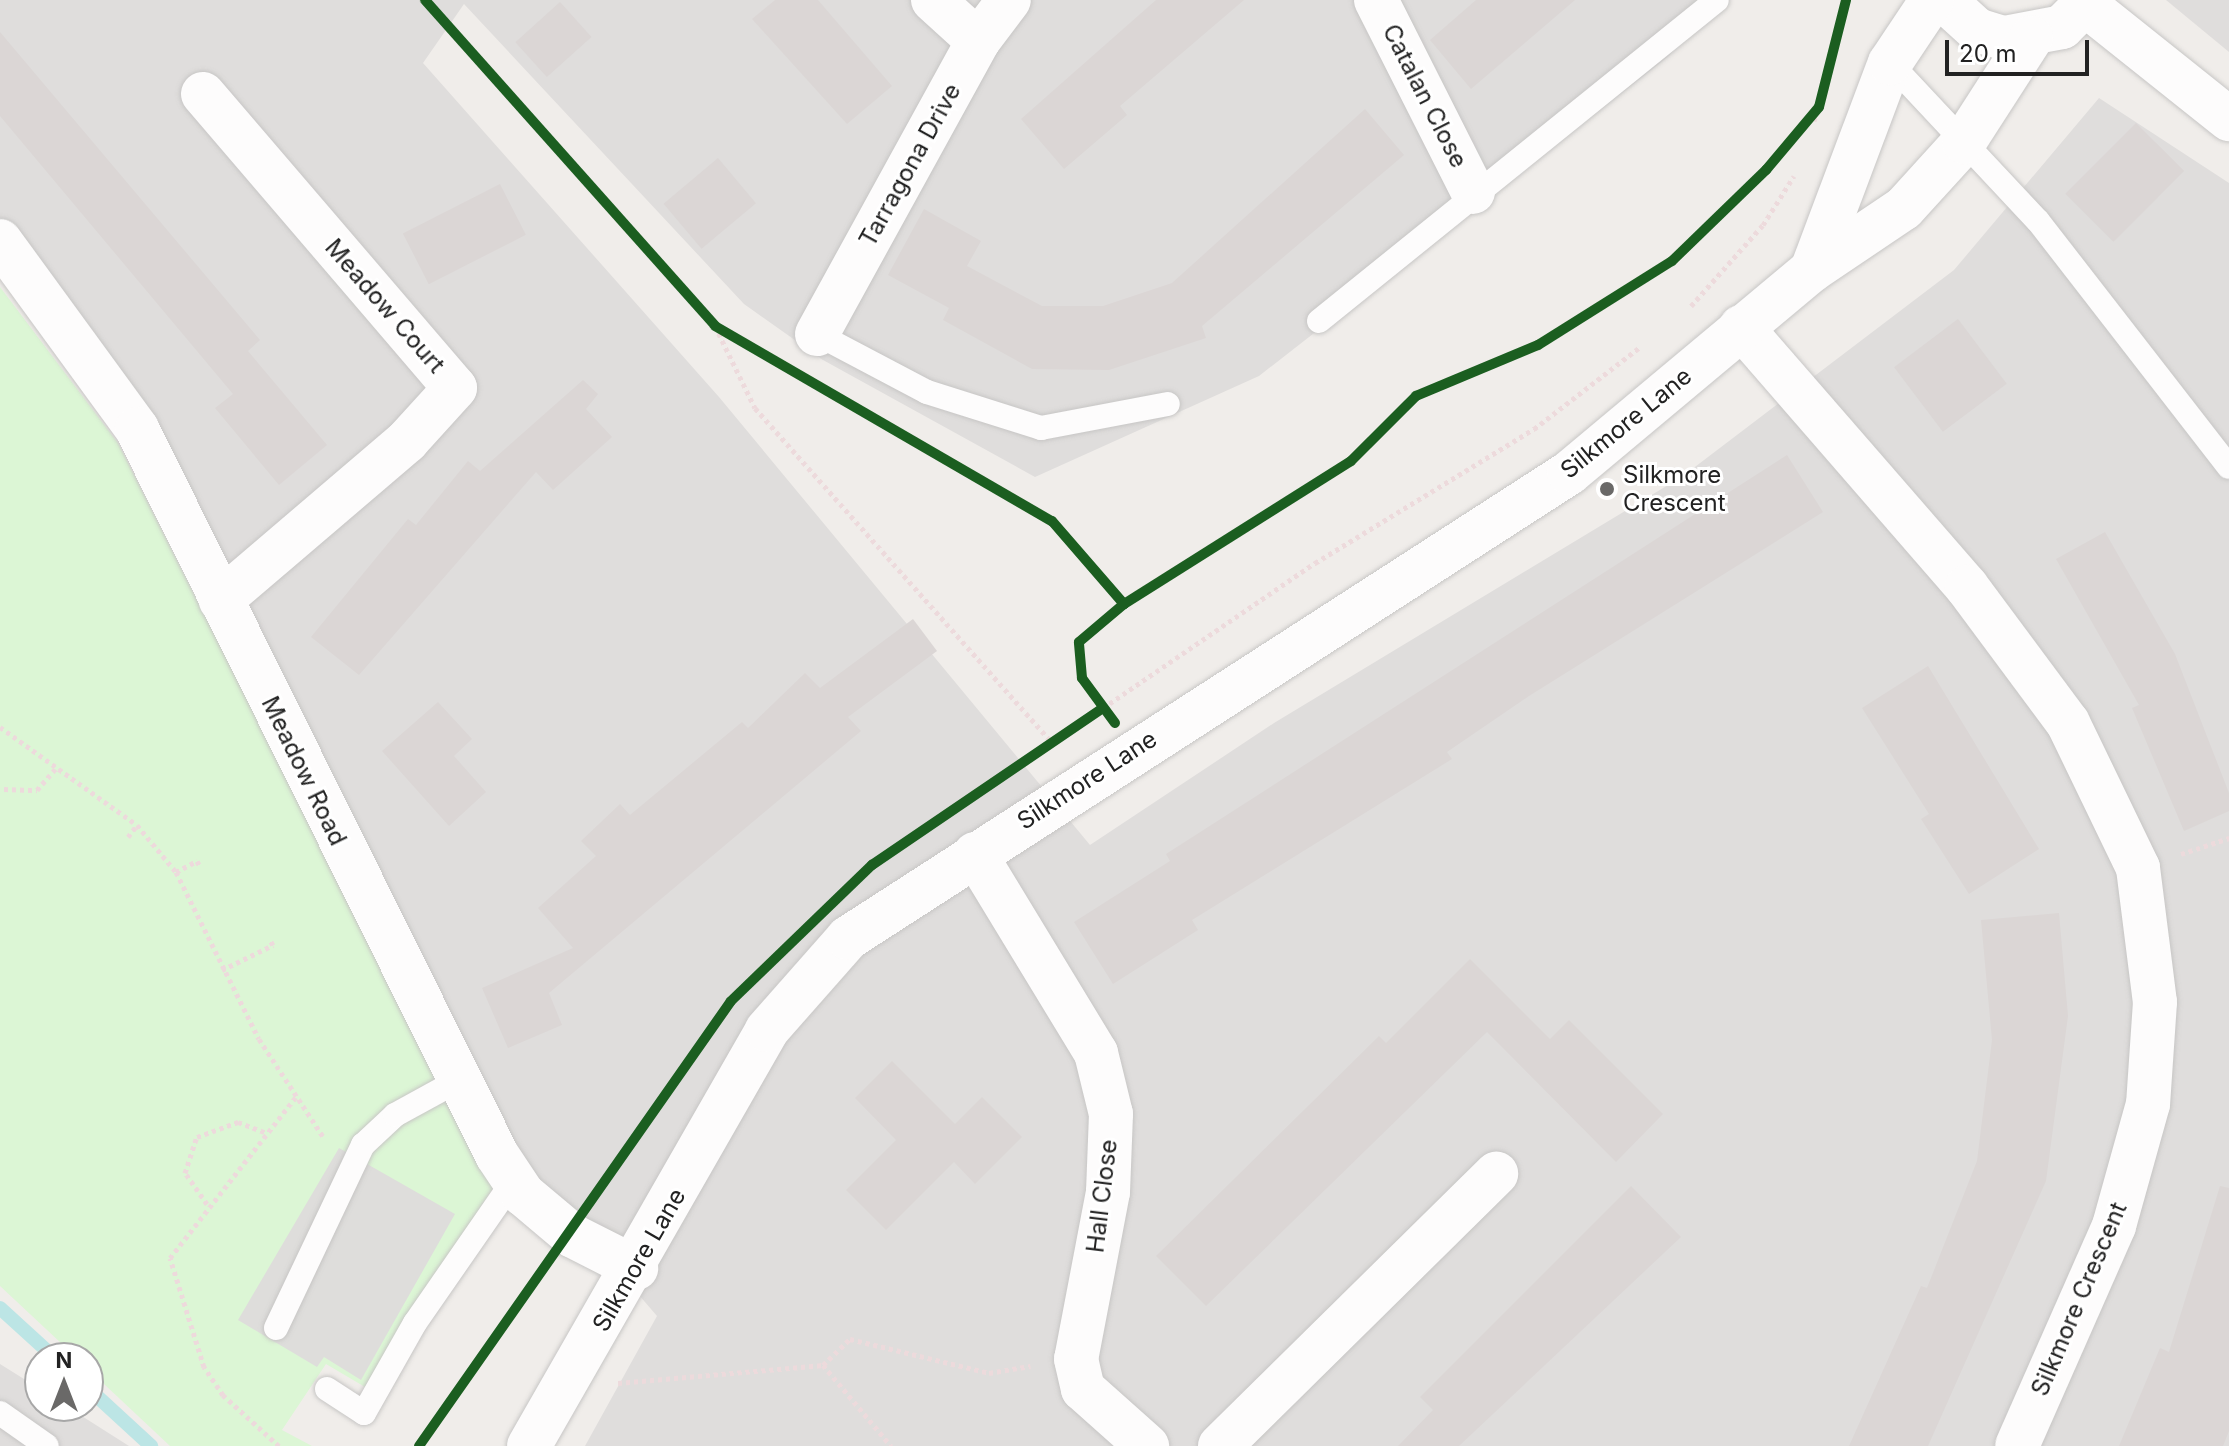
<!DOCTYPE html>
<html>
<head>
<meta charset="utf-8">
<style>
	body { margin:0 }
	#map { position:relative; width:2229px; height:1446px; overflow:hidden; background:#f0edea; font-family:Inter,sans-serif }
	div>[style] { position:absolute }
	.residential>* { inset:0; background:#dfdddc }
	.park>* { inset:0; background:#dcf6d5 }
	.parking>* { inset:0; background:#dedddb }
	.stream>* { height:14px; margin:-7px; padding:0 7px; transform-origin:7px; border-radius:7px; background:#bce5e5 }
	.building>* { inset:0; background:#dbd6d5; transform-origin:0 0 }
	.path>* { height:5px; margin-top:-2.5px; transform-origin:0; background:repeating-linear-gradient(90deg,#eddadc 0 4px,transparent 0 8px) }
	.roads { filter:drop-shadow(0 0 2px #c7c6c5) drop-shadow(0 0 2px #c7c6c5) }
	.service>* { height:24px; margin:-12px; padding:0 12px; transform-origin:12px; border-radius:12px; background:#fdfcfc }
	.minor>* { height:44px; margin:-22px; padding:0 22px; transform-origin:22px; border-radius:22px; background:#fdfcfc }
	.tertiary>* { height:44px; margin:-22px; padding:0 22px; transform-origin:22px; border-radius:22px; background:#fdfcfc }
	.cycleway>* { height:10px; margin:-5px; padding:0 5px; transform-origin:5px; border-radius:5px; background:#1b5e20 }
	.dots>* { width:22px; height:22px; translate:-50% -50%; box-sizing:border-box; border:4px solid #fff; border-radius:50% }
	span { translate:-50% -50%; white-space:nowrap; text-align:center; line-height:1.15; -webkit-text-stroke:6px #fff; paint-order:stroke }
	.street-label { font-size:24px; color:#222 }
	.poi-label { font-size:24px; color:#222 }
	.left { translate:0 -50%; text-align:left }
	.north { position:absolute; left:24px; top:1342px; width:80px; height:80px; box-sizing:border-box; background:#fff; border:2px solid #a7a7a7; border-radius:50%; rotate:0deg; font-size:22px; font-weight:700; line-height:32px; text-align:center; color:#222 }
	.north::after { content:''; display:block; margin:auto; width:28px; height:36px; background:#6a6968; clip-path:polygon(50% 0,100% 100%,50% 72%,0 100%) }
	.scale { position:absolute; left:1945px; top:40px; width:144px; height:36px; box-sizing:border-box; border:4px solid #222; border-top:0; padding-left:10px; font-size:24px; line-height:28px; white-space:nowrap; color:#222; -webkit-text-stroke:6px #fff; paint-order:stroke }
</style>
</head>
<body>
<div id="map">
	<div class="residential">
		<i style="clip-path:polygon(0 0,1709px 0,1669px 56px,1259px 376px,1035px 477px,823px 360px,744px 304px,464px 4px,423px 63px,719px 397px,1090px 845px,1274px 723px,1683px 476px,1954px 270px,2099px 98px,2229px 183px,2229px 1446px,585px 1446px,657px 1316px,522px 1159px,0 227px)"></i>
		<i style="clip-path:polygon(2166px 0,2229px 0,2229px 52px)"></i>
		<i style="clip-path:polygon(0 1364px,40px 1389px,40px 1406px,66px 1406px,129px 1446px,0 1446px)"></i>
	</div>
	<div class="park">
		<i style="clip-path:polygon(0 287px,118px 443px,493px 1188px,365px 1387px,326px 1364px,282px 1430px,312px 1446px,170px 1446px,88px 1369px,88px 1358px,77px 1358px,0 1286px)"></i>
	</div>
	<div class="parking">
		<i style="clip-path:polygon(339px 1148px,455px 1214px,361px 1380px,324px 1357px,317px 1367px,238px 1320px)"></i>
	</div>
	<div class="stream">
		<i style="left:0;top:1308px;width:74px;rotate:42.3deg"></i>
		<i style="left:88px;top:1388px;width:86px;rotate:42.6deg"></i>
	</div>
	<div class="building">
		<i style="clip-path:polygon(775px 0,818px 0,892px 86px,847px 124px,752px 19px)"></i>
		<i style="clip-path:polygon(1156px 0,1244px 0,1120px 106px,1127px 115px,1064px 169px,1021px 119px)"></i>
		<i style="clip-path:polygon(1476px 0,1575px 0,1471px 89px,1430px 40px)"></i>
		<i style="left:560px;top:2px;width:47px;height:60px;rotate:48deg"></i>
		<i style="clip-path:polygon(0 32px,260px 340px,248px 351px,327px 445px,279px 485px,215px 408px,233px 394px,0 116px)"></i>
		<i style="clip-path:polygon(1365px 109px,1404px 155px,1202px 326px,1206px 338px,1109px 370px,1032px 369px,943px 320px,949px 308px,888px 275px,924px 209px,981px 241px,967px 266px,1042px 306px,1103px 306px,1172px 283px)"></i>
		<i style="left:2136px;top:123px;width:68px;height:100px;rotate:45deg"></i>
		<i style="left:718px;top:158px;width:59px;height:71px;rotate:50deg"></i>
		<i style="left:500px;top:184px;width:57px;height:109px;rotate:63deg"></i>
		<i style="left:1958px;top:319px;width:81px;height:80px;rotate:53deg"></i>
		<i style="clip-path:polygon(583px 380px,598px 394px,586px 409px,612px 437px,553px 490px,536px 472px,359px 675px,311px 637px,408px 519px,416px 525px,468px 461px,480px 471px)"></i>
		<i style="clip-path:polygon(1787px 455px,1823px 512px,1529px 696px,1447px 752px,1452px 759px,1192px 920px,1198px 930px,1113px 984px,1074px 922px,1170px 861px,1166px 854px)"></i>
		<i style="clip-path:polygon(2105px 532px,2175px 654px,2229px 793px,2229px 811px,2184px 831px,2132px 708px,2139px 705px,2056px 559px)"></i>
		<i style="clip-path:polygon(913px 619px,937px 651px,848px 717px,861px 731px,549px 993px,562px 1025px,508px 1048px,482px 988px,573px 948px,538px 908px,596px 856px,581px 841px,620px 804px,630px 815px,742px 722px,748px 728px,805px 673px,820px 688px)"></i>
		<i style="clip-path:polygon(1928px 666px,2039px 849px,1969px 894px,1921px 819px,1929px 814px,1862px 708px)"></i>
		<i style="clip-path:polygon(438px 702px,472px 739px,454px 756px,486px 792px,449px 826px,382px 751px)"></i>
		<i style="clip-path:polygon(2059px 913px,2068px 1016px,2046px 1181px,1928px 1446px,1849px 1446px,1921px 1286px,1927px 1288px,1977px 1161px,1992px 1040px,1981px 920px)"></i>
		<i style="clip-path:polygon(1470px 959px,1550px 1039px,1569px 1020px,1663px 1114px,1616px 1162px,1487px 1032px,1206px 1306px,1156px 1256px,1379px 1036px,1386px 1043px)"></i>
		<i style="clip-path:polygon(892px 1061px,955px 1124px,982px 1097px,1022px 1137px,975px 1184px,954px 1162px,886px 1230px,846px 1190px,896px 1140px,855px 1098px)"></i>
		<i style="clip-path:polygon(1631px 1186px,1681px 1237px,1459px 1446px,1398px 1446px,1433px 1410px,1420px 1397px)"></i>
		<i style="clip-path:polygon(2220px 1186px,2229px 1188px,2229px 1431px,2223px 1446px,2119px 1446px,2160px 1348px,2169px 1352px)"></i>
	</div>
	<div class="path">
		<i style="left:1814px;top:121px;width:15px;rotate:-70deg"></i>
		<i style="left:1691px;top:306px;width:108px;rotate:-48.4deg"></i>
		<i style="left:1763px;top:225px;width:58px;rotate:-57.7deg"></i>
		<i style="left:715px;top:326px;width:91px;rotate:64deg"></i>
		<i style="left:755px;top:408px;width:448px;rotate:48.4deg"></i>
		<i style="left:1103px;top:708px;width:257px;rotate:-34.4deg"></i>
		<i style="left:1315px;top:563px;width:257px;rotate:-31.5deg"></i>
		<i style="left:1534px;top:429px;width:134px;rotate:-37.7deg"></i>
		<i style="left:0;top:727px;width:168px;rotate:35.6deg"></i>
		<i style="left:137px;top:825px;width:61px;rotate:50.3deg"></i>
		<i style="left:176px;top:872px;width:186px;rotate:63.6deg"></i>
		<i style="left:259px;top:1039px;width:118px;rotate:56.7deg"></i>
		<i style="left:4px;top:789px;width:33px;rotate:2deg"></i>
		<i style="left:37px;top:790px;width:28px;rotate:-49deg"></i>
		<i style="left:128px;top:837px;width:15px;rotate:-53deg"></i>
		<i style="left:2181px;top:854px;width:51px;rotate:-18.4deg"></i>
		<i style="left:176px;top:872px;width:24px;rotate:-28deg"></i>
		<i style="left:197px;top:861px;width:7px;rotate:63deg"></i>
		<i style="left:222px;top:970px;width:57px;rotate:-26.1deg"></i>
		<i style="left:273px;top:945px;width:6px;rotate:-121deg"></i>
		<i style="left:207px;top:1204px;width:38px;rotate:-125deg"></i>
		<i style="left:185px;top:1173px;width:38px;rotate:-72deg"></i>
		<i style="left:197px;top:1137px;width:44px;rotate:-20.1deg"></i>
		<i style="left:238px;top:1122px;width:30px;rotate:21deg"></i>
		<i style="left:823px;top:1365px;width:37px;rotate:-44deg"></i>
		<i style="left:850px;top:1339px;width:143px;rotate:13.7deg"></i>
		<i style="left:989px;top:1373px;width:42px;rotate:-9.7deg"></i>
		<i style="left:618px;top:1383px;width:206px;rotate:-5deg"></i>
		<i style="left:823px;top:1365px;width:106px;rotate:50deg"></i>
		<i style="left:279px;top:1446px;width:76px;rotate:-137.7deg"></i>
		<i style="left:223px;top:1395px;width:34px;rotate:-124deg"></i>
		<i style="left:204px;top:1367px;width:114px;rotate:-107.3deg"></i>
		<i style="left:170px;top:1258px;width:204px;rotate:-52deg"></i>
	</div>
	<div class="roads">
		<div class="service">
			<i style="left:1890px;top:63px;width:216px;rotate:46.9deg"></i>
			<i style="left:2038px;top:221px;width:311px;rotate:52.2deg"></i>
			<i style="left:1319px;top:321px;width:511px;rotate:-38.89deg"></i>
			<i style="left:817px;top:334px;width:124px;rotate:27.8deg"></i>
			<i style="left:927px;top:392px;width:120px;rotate:17.5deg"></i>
			<i style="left:1041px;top:428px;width:129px;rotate:-10.7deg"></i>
			<i style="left:276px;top:1328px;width:203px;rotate:-64.6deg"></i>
			<i style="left:363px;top:1145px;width:44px;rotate:-43.2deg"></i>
			<i style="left:395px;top:1115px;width:71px;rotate:-28.7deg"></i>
			<i style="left:327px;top:1389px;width:44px;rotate:33deg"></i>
			<i style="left:364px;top:1413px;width:103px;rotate:-60.5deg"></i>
			<i style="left:415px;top:1323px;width:174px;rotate:-55.3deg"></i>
			<i style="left:0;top:1413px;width:57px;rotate:35.1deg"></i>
		</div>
		<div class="minor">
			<i style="left:933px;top:0;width:61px;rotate:42.3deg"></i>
			<i style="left:1376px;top:0;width:215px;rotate:63.2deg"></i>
			<i style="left:2086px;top:5px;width:183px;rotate:38.6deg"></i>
			<i style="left:203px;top:94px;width:387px;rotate:49.4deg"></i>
			<i style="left:455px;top:388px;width:72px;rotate:132.2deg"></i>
			<i style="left:407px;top:441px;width:245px;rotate:139.5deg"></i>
			<i style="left:0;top:241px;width:233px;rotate:53.9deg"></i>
			<i style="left:137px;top:429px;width:810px;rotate:63.62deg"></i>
			<i style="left:497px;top:1155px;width:47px;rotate:56.3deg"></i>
			<i style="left:523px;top:1194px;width:65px;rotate:40deg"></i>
			<i style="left:573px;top:1236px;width:71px;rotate:26.9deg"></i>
			<i style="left:1741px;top:327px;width:344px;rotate:49deg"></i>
			<i style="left:1967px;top:587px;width:169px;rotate:53.4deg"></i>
			<i style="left:2068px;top:723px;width:161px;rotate:64.2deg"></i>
			<i style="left:2138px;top:868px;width:135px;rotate:82.8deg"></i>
			<i style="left:2155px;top:1002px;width:102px;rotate:93.9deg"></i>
			<i style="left:2148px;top:1104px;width:127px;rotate:105.6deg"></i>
			<i style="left:2114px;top:1226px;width:240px;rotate:113.8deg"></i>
			<i style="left:817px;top:334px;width:334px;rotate:-61.2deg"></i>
			<i style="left:978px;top:41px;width:51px;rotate:-52.9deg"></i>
			<i style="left:975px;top:854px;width:233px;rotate:58.7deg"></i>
			<i style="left:1096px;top:1053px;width:63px;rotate:76.2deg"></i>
			<i style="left:1111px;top:1114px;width:78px;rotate:92.2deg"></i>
			<i style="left:1108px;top:1192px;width:170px;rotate:100.8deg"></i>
			<i style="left:1076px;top:1359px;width:31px;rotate:77deg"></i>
			<i style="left:1083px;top:1389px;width:86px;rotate:41.7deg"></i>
			<i style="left:1220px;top:1446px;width:388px;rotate:-44.6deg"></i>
		</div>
		<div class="tertiary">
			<i style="left:1944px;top:0;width:45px;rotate:42.3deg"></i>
			<i style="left:1977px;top:30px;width:28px;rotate:17deg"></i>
			<i style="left:2004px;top:38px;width:59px;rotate:-10.7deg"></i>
			<i style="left:2062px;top:27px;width:38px;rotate:-45deg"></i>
			<i style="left:1812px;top:270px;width:221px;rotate:-69.4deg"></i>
			<i style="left:1890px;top:63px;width:76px;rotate:-56.3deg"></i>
			<i style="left:529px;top:1446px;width:479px;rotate:-60.2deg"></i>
			<i style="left:767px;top:1030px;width:123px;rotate:-48.6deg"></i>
			<i style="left:848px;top:938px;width:858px;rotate:-32.82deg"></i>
			<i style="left:1569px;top:473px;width:317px;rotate:-39.9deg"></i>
			<i style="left:1812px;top:270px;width:111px;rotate:-34deg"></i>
			<i style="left:1904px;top:208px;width:89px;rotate:-47.7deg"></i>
			<i style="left:1964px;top:142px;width:124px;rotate:-57.2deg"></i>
		</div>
	</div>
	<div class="cycleway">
		<i style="left:425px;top:0;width:436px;rotate:48.3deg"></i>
		<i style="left:715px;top:326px;width:389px;rotate:30.1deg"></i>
		<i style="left:1052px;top:521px;width:110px;rotate:49.1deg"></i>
		<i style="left:1115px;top:723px;width:56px;rotate:-126.3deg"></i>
		<i style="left:1082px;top:678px;width:36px;rotate:-95deg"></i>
		<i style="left:1079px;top:642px;width:59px;rotate:-40.2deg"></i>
		<i style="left:1124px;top:604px;width:268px;rotate:-32.2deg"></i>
		<i style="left:1351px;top:461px;width:92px;rotate:-45deg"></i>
		<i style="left:1416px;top:396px;width:132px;rotate:-22.7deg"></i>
		<i style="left:1538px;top:345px;width:158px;rotate:-32.1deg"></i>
		<i style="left:1672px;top:261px;width:131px;rotate:-44.1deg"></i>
		<i style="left:1766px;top:170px;width:82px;rotate:-49.9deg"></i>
		<i style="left:1819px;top:107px;width:110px;rotate:-75.8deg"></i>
		<i style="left:419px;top:1446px;width:543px;rotate:-54.96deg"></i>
		<i style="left:731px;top:1001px;width:196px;rotate:-44deg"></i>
		<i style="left:872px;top:865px;width:279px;rotate:-34.2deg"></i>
	</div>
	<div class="dots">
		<i style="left:1607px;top:489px;background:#6a6968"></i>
	</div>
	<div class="street-label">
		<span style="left:1425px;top:96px;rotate:63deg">Catalan Close</span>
		<span style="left:910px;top:165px;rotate:-61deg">Tarragona Drive</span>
		<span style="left:385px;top:306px;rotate:49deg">Meadow Court</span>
		<span style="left:1626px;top:423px;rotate:-39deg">Silkmore Lane</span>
		<span style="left:304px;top:771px;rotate:64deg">Meadow Road</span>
		<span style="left:1087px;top:780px;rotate:-33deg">Silkmore Lane</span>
		<span style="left:1102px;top:1196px;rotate:-83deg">Hall Close</span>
		<span style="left:639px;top:1260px;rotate:-60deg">Silkmore Lane</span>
		<span style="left:2079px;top:1299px;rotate:-67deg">Silkmore Crescent</span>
	</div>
	<div class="poi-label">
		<span class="left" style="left:1623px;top:489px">Silkmore<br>Crescent</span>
	</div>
	<div class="north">N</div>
	<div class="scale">20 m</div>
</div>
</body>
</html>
